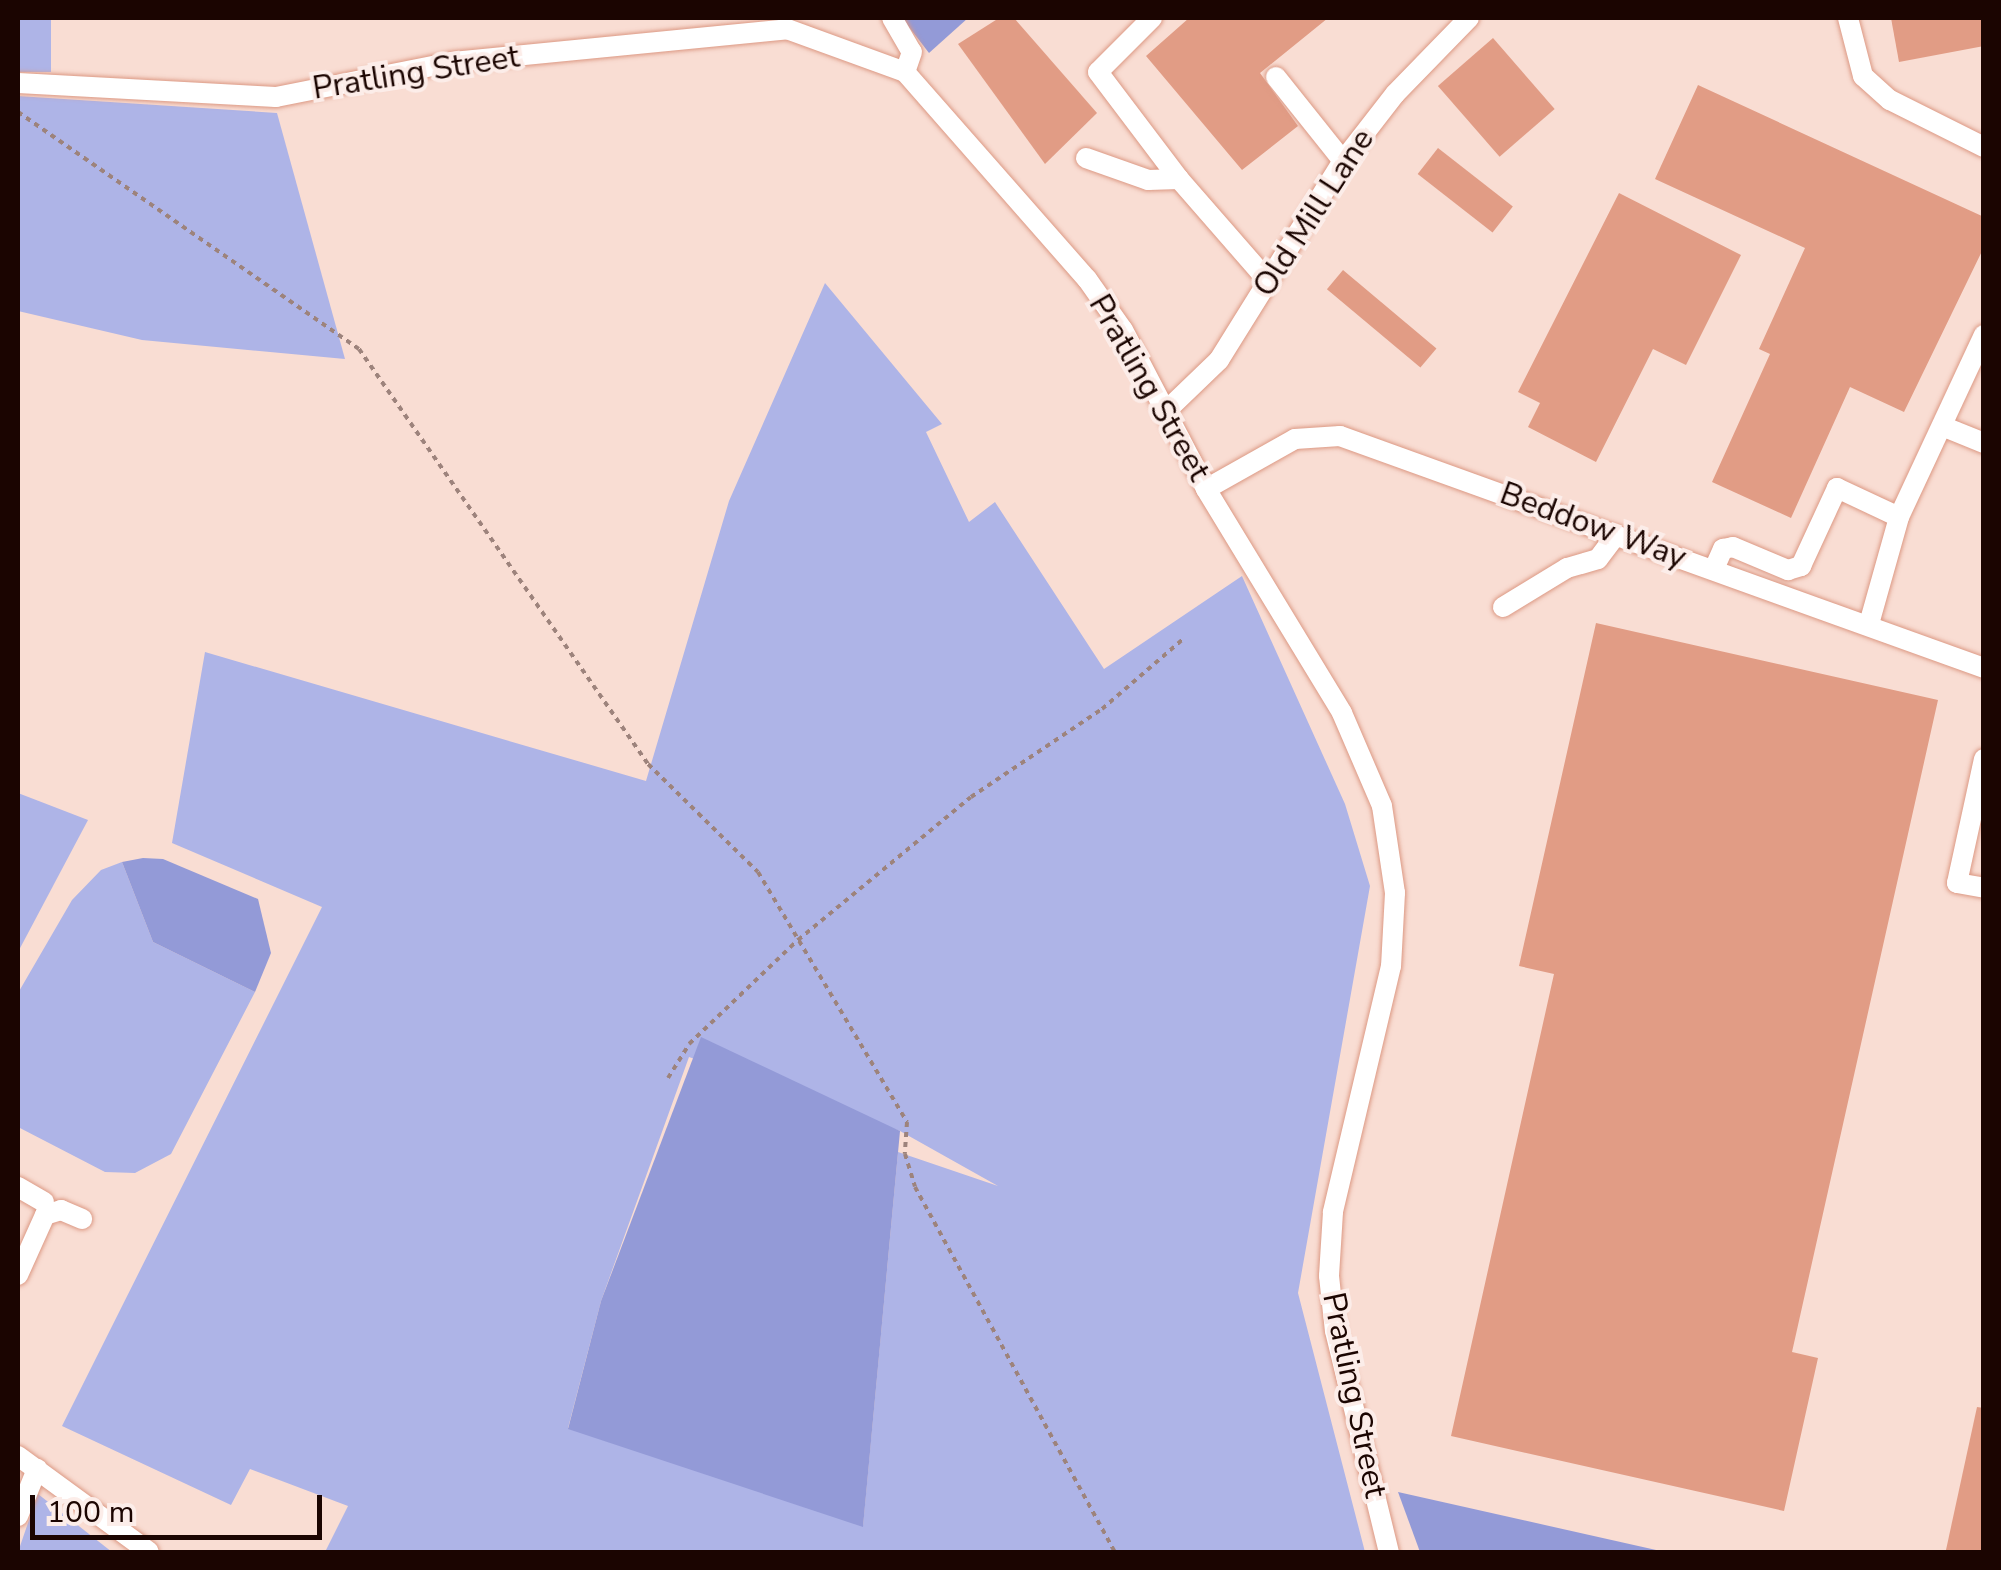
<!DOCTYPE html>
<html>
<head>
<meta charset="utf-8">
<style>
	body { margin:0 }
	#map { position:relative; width:2001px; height:1570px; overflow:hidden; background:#f9ddd3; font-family:"Nunito Sans",sans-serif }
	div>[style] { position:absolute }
	.green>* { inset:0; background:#aeb4e7; transform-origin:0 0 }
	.forest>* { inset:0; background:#939ad7 }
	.building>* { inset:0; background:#e19c85; transform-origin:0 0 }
	.path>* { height:4px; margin-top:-2px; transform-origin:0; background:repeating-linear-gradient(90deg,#9d837c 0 5px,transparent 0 10px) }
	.roads { filter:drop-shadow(0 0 2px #dc9984) drop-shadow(0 0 2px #dc9984) }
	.minor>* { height:20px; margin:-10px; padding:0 10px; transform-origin:10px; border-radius:10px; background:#fff }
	span { translate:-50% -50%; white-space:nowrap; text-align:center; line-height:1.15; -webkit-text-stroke:8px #fcede9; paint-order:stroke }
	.street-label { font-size:32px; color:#1b0501 }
	.frame { position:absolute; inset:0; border:20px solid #1b0501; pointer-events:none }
	.scale { position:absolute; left:30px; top:1495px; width:292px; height:45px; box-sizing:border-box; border:5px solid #1b0501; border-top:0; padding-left:12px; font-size:30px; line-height:35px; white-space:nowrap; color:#1b0501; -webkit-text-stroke:8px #fcede9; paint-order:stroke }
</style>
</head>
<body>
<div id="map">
	<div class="green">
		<i style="left:18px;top:18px;width:33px;height:54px"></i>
		<i style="clip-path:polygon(18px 96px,277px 113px,345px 359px,142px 340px,18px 311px)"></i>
		<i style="clip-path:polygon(evenodd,825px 283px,942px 424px,926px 432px,969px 522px,995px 502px,1104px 669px,1242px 576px,1345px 804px,1370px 886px,1298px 1293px,1365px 1552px,325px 1552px,348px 1506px,250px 1469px,231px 1505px,62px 1426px,322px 907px,172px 843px,205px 652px,646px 781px,729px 501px,825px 283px,689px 1057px,900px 1131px,998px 1186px,898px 1152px,863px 1526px,568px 1428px,601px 1301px,689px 1057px)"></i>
		<i style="clip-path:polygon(18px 793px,88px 820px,18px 952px)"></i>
		<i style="clip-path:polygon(122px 862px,153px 942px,255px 992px,171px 1154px,135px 1173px,105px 1172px,18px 1127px,18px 993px,72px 900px,101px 870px)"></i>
		<i style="clip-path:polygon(38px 1494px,112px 1552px,18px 1552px)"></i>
	</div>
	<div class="forest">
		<i style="clip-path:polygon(902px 18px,968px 18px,929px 53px)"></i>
		<i style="clip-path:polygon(143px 858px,163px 859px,258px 899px,271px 953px,255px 992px,153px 942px,122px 862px)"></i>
		<i style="clip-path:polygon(701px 1037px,900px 1131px,863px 1527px,568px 1429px,601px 1301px)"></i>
		<i style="clip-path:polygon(1398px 1492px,1665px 1552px,1420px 1552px)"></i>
	</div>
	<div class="building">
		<i style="clip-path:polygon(999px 18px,1014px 18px,1097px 113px,1045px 164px,958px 44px)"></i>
		<i style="clip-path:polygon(1189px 18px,1328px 18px,1260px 73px,1298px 126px,1242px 170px,1146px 56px)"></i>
		<i style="clip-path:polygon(1891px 18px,1984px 18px,1984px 46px,1899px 62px)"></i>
		<i style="left:1493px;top:38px;width:94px;height:73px;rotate:49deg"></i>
		<i style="clip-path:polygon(1698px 85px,1984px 217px,1984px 247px,1904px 412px,1850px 387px,1791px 518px,1712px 482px,1770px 354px,1759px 349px,1805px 248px,1655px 179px)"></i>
		<i style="left:1438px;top:148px;width:95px;height:33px;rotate:38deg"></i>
		<i style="clip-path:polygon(1619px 193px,1741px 255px,1686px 365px,1653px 349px,1596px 462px,1528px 427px,1540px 403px,1518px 392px)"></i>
		<i style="left:1343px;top:270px;width:122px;height:25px;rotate:40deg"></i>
		<i style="clip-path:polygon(1596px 623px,1938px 700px,1792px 1352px,1818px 1358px,1784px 1511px,1451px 1436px,1554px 974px,1519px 966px)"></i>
		<i style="clip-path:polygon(1977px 1407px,1984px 1408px,1984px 1552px,1958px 1552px,1946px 1550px)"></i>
	</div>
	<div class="path">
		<i style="left:18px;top:112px;width:415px;rotate:34.8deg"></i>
		<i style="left:359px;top:349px;width:506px;rotate:55.15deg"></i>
		<i style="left:648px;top:764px;width:154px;rotate:44.5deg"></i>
		<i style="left:758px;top:872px;width:291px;rotate:59.2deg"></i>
		<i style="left:907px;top:1122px;width:32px;rotate:94deg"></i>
		<i style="left:905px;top:1154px;width:34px;rotate:73deg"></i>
		<i style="left:915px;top:1187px;width:416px;rotate:61.3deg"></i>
		<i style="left:668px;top:1078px;width:40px;rotate:-58deg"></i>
		<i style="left:689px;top:1044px;width:151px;rotate:-43.7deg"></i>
		<i style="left:798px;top:940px;width:224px;rotate:-39.6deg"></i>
		<i style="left:971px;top:797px;width:158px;rotate:-33.9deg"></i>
		<i style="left:1102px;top:709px;width:106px;rotate:-40.8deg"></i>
	</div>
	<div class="roads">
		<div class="minor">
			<i style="left:892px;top:18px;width:39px;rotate:60deg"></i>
			<i style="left:912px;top:52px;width:21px;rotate:109deg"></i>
			<i style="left:1152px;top:18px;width:76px;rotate:135deg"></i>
			<i style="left:1098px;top:72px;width:134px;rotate:52.9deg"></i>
			<i style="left:1848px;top:18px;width:60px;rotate:75.5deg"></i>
			<i style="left:1863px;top:76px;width:36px;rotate:42deg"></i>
			<i style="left:1890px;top:100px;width:105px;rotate:26.6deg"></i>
			<i style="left:1276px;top:77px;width:107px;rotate:51.4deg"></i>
			<i style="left:18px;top:83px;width:258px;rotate:3.1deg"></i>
			<i style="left:276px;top:97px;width:180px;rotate:-11.2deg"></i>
			<i style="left:453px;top:62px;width:336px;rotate:-5.6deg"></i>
			<i style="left:787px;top:29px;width:126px;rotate:20deg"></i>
			<i style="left:905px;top:72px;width:276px;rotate:48.7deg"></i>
			<i style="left:1087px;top:279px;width:62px;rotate:54.8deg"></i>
			<i style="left:1123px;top:330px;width:179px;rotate:62.4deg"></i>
			<i style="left:1206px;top:489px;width:262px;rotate:58.7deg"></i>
			<i style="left:1342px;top:713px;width:101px;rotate:66.7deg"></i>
			<i style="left:1382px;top:806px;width:88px;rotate:81.5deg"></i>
			<i style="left:1395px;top:893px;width:73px;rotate:93.1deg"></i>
			<i style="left:1391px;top:966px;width:253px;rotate:103.3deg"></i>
			<i style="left:1333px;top:1212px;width:64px;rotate:93.6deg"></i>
			<i style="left:1329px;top:1276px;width:55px;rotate:83.8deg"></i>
			<i style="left:1335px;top:1331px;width:228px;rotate:76.3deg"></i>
			<i style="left:1086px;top:158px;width:66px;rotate:19.5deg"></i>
			<i style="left:1148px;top:180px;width:31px;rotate:-2deg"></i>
			<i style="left:1179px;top:179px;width:135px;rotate:48.9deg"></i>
			<i style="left:1165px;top:412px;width:75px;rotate:-43.9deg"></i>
			<i style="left:1219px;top:360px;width:234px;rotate:-58.1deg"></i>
			<i style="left:1343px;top:161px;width:85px;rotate:-52.2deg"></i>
			<i style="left:1395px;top:94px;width:106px;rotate:-45.8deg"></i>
			<i style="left:1942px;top:426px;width:45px;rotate:22deg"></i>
			<i style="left:1206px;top:489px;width:102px;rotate:-29.3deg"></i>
			<i style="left:1295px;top:439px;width:45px;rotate:-3.8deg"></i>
			<i style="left:1340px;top:436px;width:685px;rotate:19.81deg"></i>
			<i style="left:1714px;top:569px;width:22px;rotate:-66deg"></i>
			<i style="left:1723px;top:549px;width:10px;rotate:-11deg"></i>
			<i style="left:1733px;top:547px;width:60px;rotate:22.7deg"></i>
			<i style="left:1788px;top:570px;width:14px;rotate:-17deg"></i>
			<i style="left:1801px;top:566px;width:86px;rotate:-65.2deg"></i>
			<i style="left:1837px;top:488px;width:68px;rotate:25.1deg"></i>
			<i style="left:1503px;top:607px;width:75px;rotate:-31.4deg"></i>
			<i style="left:1567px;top:568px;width:32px;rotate:-16deg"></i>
			<i style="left:1598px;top:559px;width:30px;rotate:-53deg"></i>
			<i style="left:1869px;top:624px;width:111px;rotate:-74.3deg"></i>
			<i style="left:1899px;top:517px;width:201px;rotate:-65deg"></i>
			<i style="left:1984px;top:759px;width:127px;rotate:102.3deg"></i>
			<i style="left:1957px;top:883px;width:27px;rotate:10deg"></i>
			<i style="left:18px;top:1187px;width:30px;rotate:30deg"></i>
			<i style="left:18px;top:1275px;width:66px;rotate:-65.8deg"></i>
			<i style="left:45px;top:1215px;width:17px;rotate:-17deg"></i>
			<i style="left:61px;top:1210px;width:23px;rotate:23deg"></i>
			<i style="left:18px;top:1456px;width:162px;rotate:36.2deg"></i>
			<i style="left:18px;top:1516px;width:51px;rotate:-68deg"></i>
		</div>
	</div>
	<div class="street-label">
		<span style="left:416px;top:73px;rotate:-9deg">Pratling Street</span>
		<span style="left:1314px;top:213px;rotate:-57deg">Old Mill Lane</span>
		<span style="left:1149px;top:388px;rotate:60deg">Pratling Street</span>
		<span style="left:1593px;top:526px;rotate:20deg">Beddow Way</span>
		<span style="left:1354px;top:1395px;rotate:78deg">Pratling Street</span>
	</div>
	<div class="frame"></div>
	<div class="scale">100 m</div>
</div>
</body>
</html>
